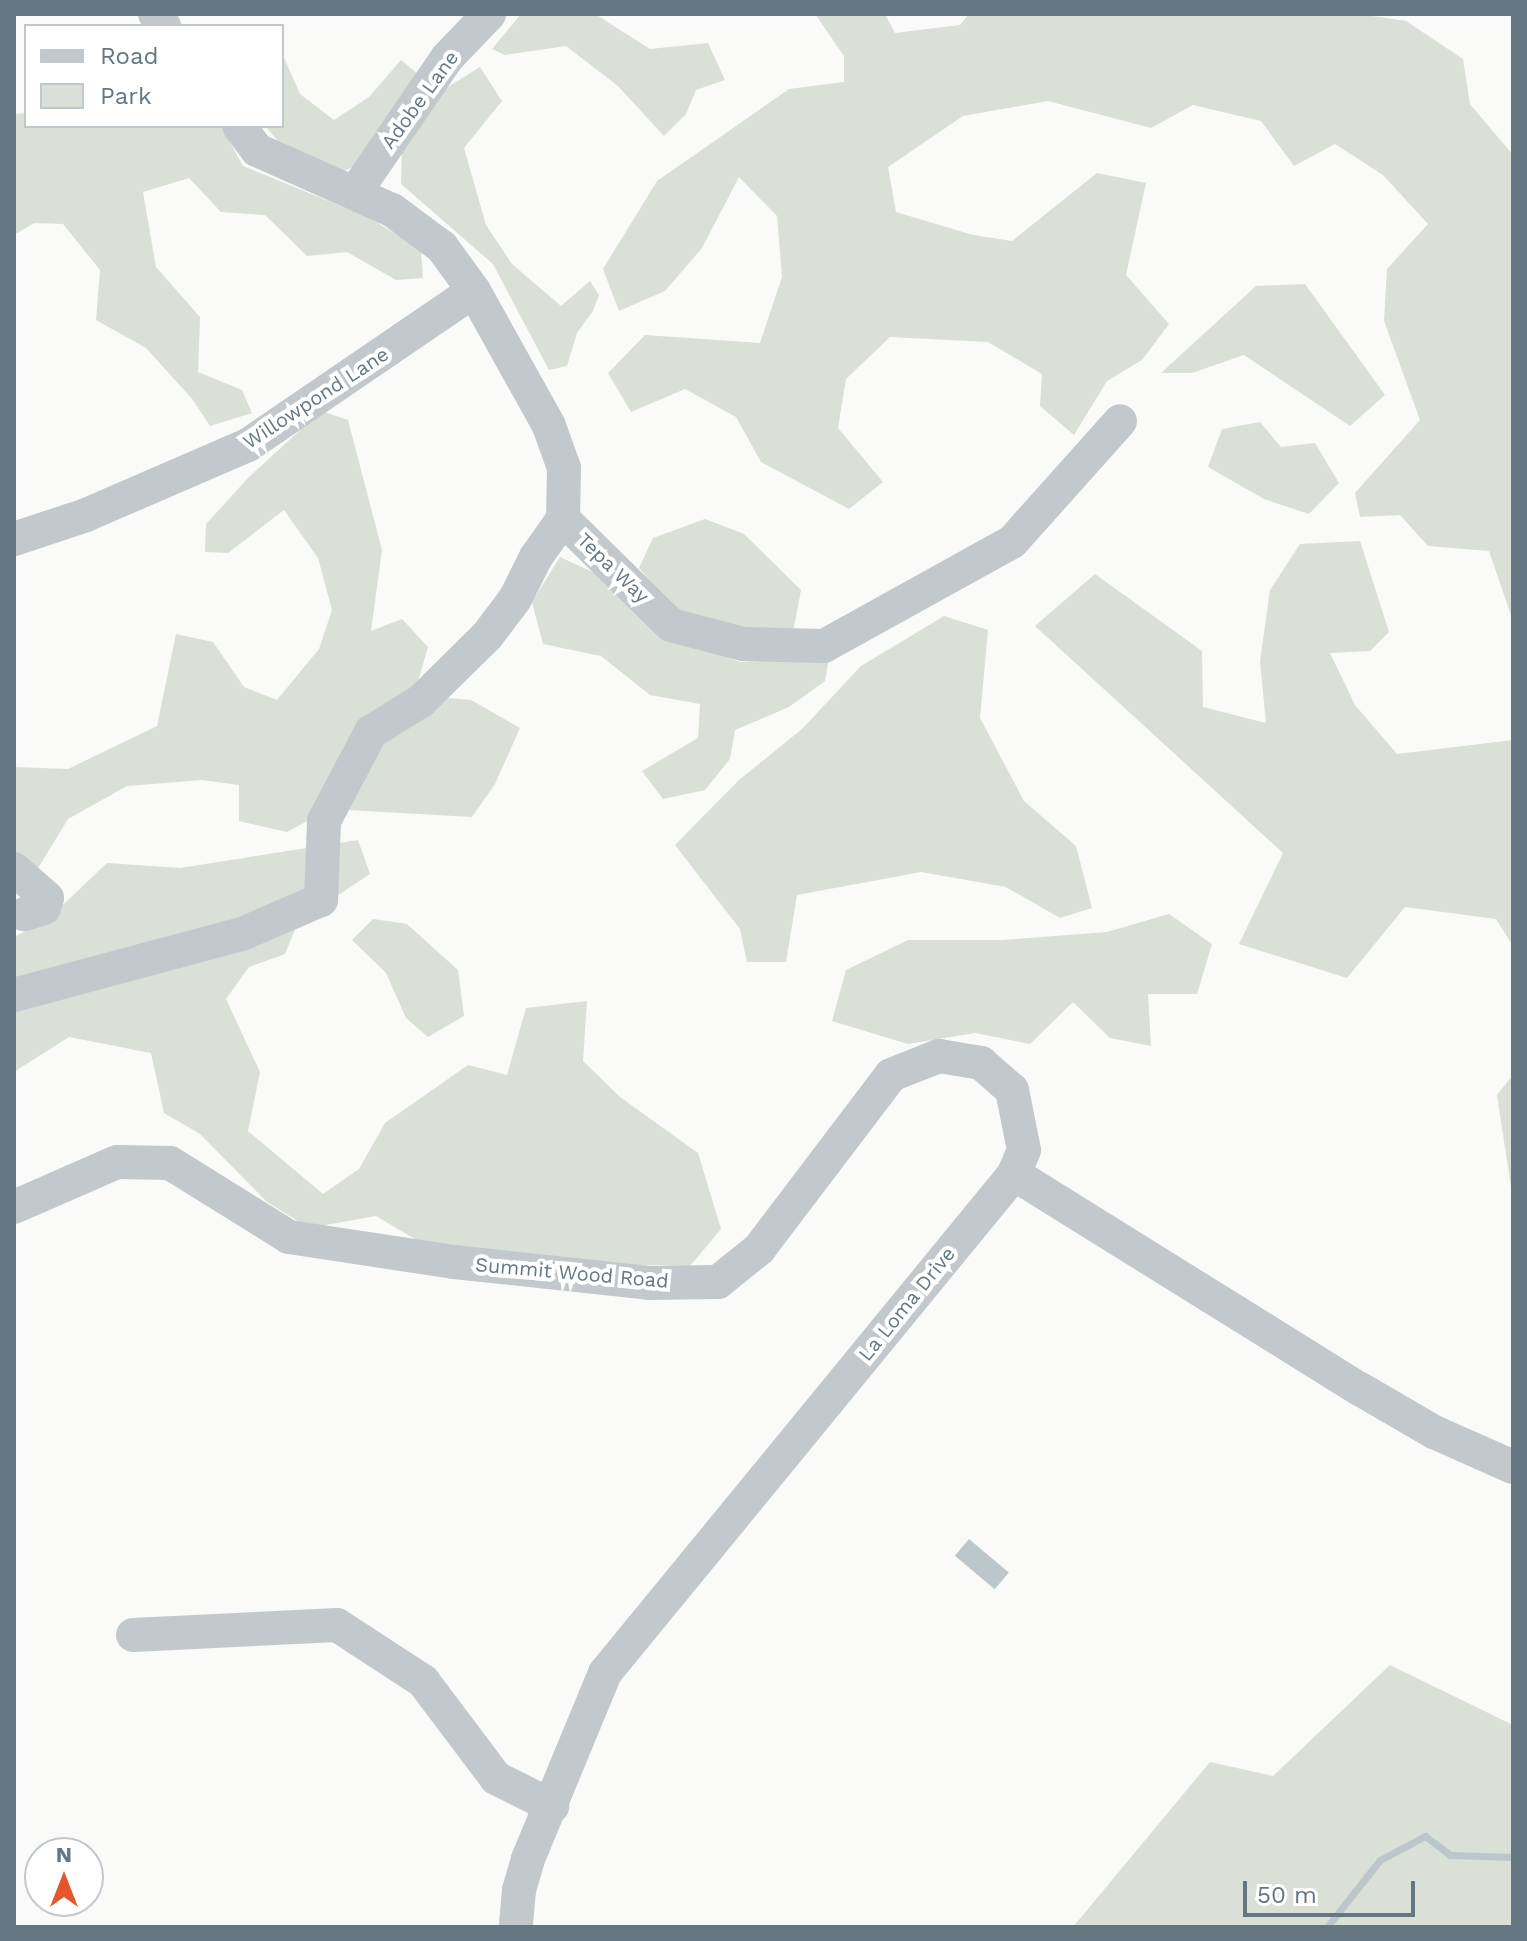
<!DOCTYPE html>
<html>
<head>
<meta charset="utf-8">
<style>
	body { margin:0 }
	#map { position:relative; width:1527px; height:1941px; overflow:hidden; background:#fafaf8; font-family:"Work Sans",sans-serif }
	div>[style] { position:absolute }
	.green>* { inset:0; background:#dadfd7 }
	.water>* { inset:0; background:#bbc7cb; transform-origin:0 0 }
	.stream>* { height:7px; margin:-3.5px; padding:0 3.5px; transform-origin:3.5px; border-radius:3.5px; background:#bbc7cb }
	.minor>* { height:34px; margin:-17px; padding:0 17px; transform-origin:17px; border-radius:17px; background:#c3c8cc }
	span { translate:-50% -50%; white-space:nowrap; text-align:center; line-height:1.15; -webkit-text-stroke:8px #fff; paint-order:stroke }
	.street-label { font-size:20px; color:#657683 }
	.frame { position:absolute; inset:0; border:16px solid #657683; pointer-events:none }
	.legend { position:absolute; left:24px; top:24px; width:260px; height:104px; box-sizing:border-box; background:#fff; border:2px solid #c1c8cd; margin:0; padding:10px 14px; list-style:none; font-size:24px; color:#657683 }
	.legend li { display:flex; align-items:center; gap:16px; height:40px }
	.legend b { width:40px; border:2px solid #c1c8cd }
	.north { position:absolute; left:24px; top:1837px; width:80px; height:80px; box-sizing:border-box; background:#fff; border:2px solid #c1c8cd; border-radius:50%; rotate:0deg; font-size:22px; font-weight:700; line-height:32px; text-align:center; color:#657683 }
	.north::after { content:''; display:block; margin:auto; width:28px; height:36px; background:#e4572e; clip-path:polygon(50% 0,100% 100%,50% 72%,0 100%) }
	.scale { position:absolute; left:1243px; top:1881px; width:172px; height:36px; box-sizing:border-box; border:4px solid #657683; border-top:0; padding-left:10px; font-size:24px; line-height:28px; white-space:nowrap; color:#657683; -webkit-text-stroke:6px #fff; paint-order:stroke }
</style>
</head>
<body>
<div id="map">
	<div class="green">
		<i style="clip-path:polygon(521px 14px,595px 14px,650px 49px,708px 43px,725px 80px,696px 90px,686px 114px,664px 136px,618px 86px,566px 46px,505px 55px,492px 49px)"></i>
		<i style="clip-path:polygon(815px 14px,885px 14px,895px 33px,960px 25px,969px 14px,1358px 14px,1406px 21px,1463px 59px,1470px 104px,1513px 155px,1513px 621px,1489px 551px,1428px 546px,1400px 515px,1360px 517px,1355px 493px,1420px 420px,1384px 321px,1387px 269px,1428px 224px,1383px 175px,1335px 144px,1294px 166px,1261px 121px,1193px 105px,1151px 128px,1048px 101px,963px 116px,888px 167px,896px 212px,973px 235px,1012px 241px,1097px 173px,1146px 183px,1126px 275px,1169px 324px,1142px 360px,1107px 381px,1074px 435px,1040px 406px,1042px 374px,988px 342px,890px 337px,846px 379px,838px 428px,883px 482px,849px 509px,761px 462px,736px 417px,685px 389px,631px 412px,608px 373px,645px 335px,760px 343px,782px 277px,777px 216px,739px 177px,702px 248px,665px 291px,619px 311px,603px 269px,657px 181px,789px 89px,844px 82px,844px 56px)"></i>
		<i style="clip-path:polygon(282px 53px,300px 94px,334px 120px,369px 97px,401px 60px,418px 74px,364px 162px,333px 176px,290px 155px,265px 126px,282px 126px)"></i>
		<i style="clip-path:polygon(480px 67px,502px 101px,464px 148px,486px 225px,512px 264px,561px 306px,590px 281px,599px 295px,593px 311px,577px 333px,567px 366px,549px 370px,493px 264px,401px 184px,402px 145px,438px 93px)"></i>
		<i style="clip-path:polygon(26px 113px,26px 126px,221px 126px,243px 166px,370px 218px,421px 250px,423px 278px,396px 280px,347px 252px,307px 256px,265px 215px,221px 212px,189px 178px,143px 192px,156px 267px,200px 317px,198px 372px,242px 390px,252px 413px,210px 426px,193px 400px,146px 348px,96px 320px,100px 270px,63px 224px,34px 223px,14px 235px,14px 114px)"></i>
		<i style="clip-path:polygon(1305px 284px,1385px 395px,1350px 426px,1244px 355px,1192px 373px,1161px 373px,1256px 286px)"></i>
		<i style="clip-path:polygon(321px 411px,348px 420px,382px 550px,371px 631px,402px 619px,428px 647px,414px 695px,471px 700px,520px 728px,495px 784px,472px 817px,329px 809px,287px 832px,239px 821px,239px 785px,202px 780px,127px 786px,68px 819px,35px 873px,14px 867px,14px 767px,68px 769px,157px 726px,176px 634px,213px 642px,244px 687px,277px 700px,319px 649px,332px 610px,318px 558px,284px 510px,228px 553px,205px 552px,206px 524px,249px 477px)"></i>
		<i style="clip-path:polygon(1260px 422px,1281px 447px,1315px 443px,1339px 483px,1309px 514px,1264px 499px,1208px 467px,1222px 429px)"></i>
		<i style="clip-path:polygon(705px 519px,744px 534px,801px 590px,793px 632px,752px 632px,677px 612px,639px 568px,653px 538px)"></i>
		<i style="clip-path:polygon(1360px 541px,1389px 632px,1370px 651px,1330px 653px,1355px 705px,1397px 754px,1513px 740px,1513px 946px,1496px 919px,1405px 907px,1347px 978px,1239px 944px,1283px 853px,1035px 626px,1095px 574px,1202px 651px,1203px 707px,1266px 723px,1260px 661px,1270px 590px,1300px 544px)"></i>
		<i style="clip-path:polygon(560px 557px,599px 575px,655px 630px,740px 662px,829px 657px,825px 681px,789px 707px,735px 730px,730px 759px,705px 790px,663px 799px,642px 771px,698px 738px,700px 704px,650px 695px,601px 656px,543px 644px,532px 602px)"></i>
		<i style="clip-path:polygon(944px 616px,988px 630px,980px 718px,1024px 801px,1076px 846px,1092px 908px,1060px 918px,1006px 887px,921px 872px,797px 895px,786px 962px,747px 962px,740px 929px,675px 845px,739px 780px,802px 729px,861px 666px)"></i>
		<i style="clip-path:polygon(358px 840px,370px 874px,340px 894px,305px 905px,285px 954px,249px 967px,226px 999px,260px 1072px,248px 1131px,323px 1194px,359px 1169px,385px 1123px,468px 1065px,507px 1075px,526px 1008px,587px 1001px,583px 1061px,620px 1097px,698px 1153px,721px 1229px,690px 1266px,597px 1264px,430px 1248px,376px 1216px,309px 1228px,267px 1202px,200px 1134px,164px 1113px,151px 1053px,69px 1037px,14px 1072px,14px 937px,47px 920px,107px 863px,180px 868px)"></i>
		<i style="clip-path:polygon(1169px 914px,1212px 944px,1197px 994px,1148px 994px,1151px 1046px,1110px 1038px,1073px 1002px,1030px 1044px,975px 1033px,908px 1044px,832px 1021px,846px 970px,908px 940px,1003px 940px,1107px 932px)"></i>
		<i style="clip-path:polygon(373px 919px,407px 924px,458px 970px,464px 1016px,428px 1037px,406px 1018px,386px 973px,352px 940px)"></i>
		<i style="clip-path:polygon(1513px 1075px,1513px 1200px,1497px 1095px)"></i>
		<i style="clip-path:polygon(1390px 1665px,1513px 1725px,1513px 1927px,1073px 1927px,1210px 1762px,1273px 1776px)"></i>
	</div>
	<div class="water">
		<i style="left:969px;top:1539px;width:52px;height:22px;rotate:40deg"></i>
	</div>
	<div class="stream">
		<i style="left:1327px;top:1927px;width:85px;rotate:-51.7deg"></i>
		<i style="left:1380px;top:1860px;width:51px;rotate:-28.1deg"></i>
		<i style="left:1425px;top:1836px;width:31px;rotate:37deg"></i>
		<i style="left:1450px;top:1855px;width:63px;rotate:1.8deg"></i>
	</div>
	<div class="minor">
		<i style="left:155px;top:14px;width:15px;rotate:53deg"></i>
		<i style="left:239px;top:126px;width:30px;rotate:53deg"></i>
		<i style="left:257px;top:150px;width:148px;rotate:24deg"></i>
		<i style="left:392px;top:210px;width:62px;rotate:36.5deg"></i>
		<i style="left:442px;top:247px;width:54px;rotate:54deg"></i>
		<i style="left:474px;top:291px;width:154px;rotate:60.9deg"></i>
		<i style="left:549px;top:426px;width:45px;rotate:70.3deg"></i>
		<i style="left:564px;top:468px;width:51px;rotate:91.1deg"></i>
		<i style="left:563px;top:519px;width:151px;rotate:44.5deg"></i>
		<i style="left:671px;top:625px;width:74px;rotate:14.8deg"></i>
		<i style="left:743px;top:644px;width:81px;rotate:1.4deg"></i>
		<i style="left:824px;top:646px;width:215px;rotate:-29deg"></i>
		<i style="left:1012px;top:542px;width:162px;rotate:-48.2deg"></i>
		<i style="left:356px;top:191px;width:161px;rotate:-55.6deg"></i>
		<i style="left:447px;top:58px;width:61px;rotate:-46.3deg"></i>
		<i style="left:14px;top:539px;width:76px;rotate:-18.4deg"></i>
		<i style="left:86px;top:515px;width:176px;rotate:-23.4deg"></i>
		<i style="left:248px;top:445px;width:273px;rotate:-34.3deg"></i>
		<i style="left:14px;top:869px;width:44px;rotate:41.3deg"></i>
		<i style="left:47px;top:898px;width:10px;rotate:107deg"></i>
		<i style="left:44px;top:908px;width:21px;rotate:163deg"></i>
		<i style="left:14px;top:995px;width:236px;rotate:-15deg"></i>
		<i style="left:242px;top:934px;width:86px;rotate:-23.3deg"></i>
		<i style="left:321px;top:900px;width:79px;rotate:-87.8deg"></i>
		<i style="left:324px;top:821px;width:101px;rotate:-62.2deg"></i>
		<i style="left:371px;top:732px;width:59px;rotate:-31.8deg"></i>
		<i style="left:421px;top:701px;width:93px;rotate:-44.6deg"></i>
		<i style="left:487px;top:636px;width:46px;rotate:-52.9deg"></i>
		<i style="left:515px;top:599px;width:47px;rotate:-63.4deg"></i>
		<i style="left:536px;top:557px;width:47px;rotate:-54.6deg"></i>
		<i style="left:1014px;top:1174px;width:407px;rotate:31.9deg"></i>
		<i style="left:1360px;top:1389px;width:86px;rotate:30.2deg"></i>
		<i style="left:1434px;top:1432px;width:86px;rotate:23.9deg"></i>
		<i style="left:14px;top:1207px;width:112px;rotate:-23.6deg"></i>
		<i style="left:117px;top:1162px;width:53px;rotate:1.1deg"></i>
		<i style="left:170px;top:1163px;width:140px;rotate:31.9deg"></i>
		<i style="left:289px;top:1237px;width:167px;rotate:8.6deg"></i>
		<i style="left:454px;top:1262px;width:196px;rotate:6.1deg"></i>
		<i style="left:649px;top:1283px;width:69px;rotate:-0.8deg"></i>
		<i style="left:718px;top:1282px;width:53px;rotate:-38.8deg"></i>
		<i style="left:759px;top:1249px;width:218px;rotate:-52.8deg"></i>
		<i style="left:891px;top:1075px;width:52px;rotate:-21.6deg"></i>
		<i style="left:939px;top:1056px;width:43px;rotate:9.5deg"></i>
		<i style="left:981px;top:1063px;width:41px;rotate:41.1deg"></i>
		<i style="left:1012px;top:1090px;width:61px;rotate:78.7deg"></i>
		<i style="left:1024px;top:1150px;width:26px;rotate:113deg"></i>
		<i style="left:1014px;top:1174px;width:645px;rotate:129.34deg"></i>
		<i style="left:605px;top:1673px;width:201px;rotate:112.5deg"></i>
		<i style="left:528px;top:1859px;width:32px;rotate:106deg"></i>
		<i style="left:519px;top:1890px;width:37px;rotate:95deg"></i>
		<i style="left:133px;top:1635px;width:204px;rotate:-2.8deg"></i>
		<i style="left:337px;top:1625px;width:103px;rotate:33.1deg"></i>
		<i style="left:423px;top:1681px;width:121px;rotate:53deg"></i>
		<i style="left:496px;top:1778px;width:63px;rotate:26.6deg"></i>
	</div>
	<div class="street-label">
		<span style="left:420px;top:100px;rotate:-54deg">Adobe Lane</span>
		<span style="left:316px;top:398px;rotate:-33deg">Willowpond Lane</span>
		<span style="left:613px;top:568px;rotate:44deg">Tepa Way</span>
		<span style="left:572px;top:1273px;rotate:5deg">Summit Wood Road</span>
		<span style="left:907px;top:1304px;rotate:-51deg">La Loma Drive</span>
	</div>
	<div class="frame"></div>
	<ul class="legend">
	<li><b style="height:10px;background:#c3c8cc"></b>Road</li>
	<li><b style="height:22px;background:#dadfd7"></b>Park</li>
	</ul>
	<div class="north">N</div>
	<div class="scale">50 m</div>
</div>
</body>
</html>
